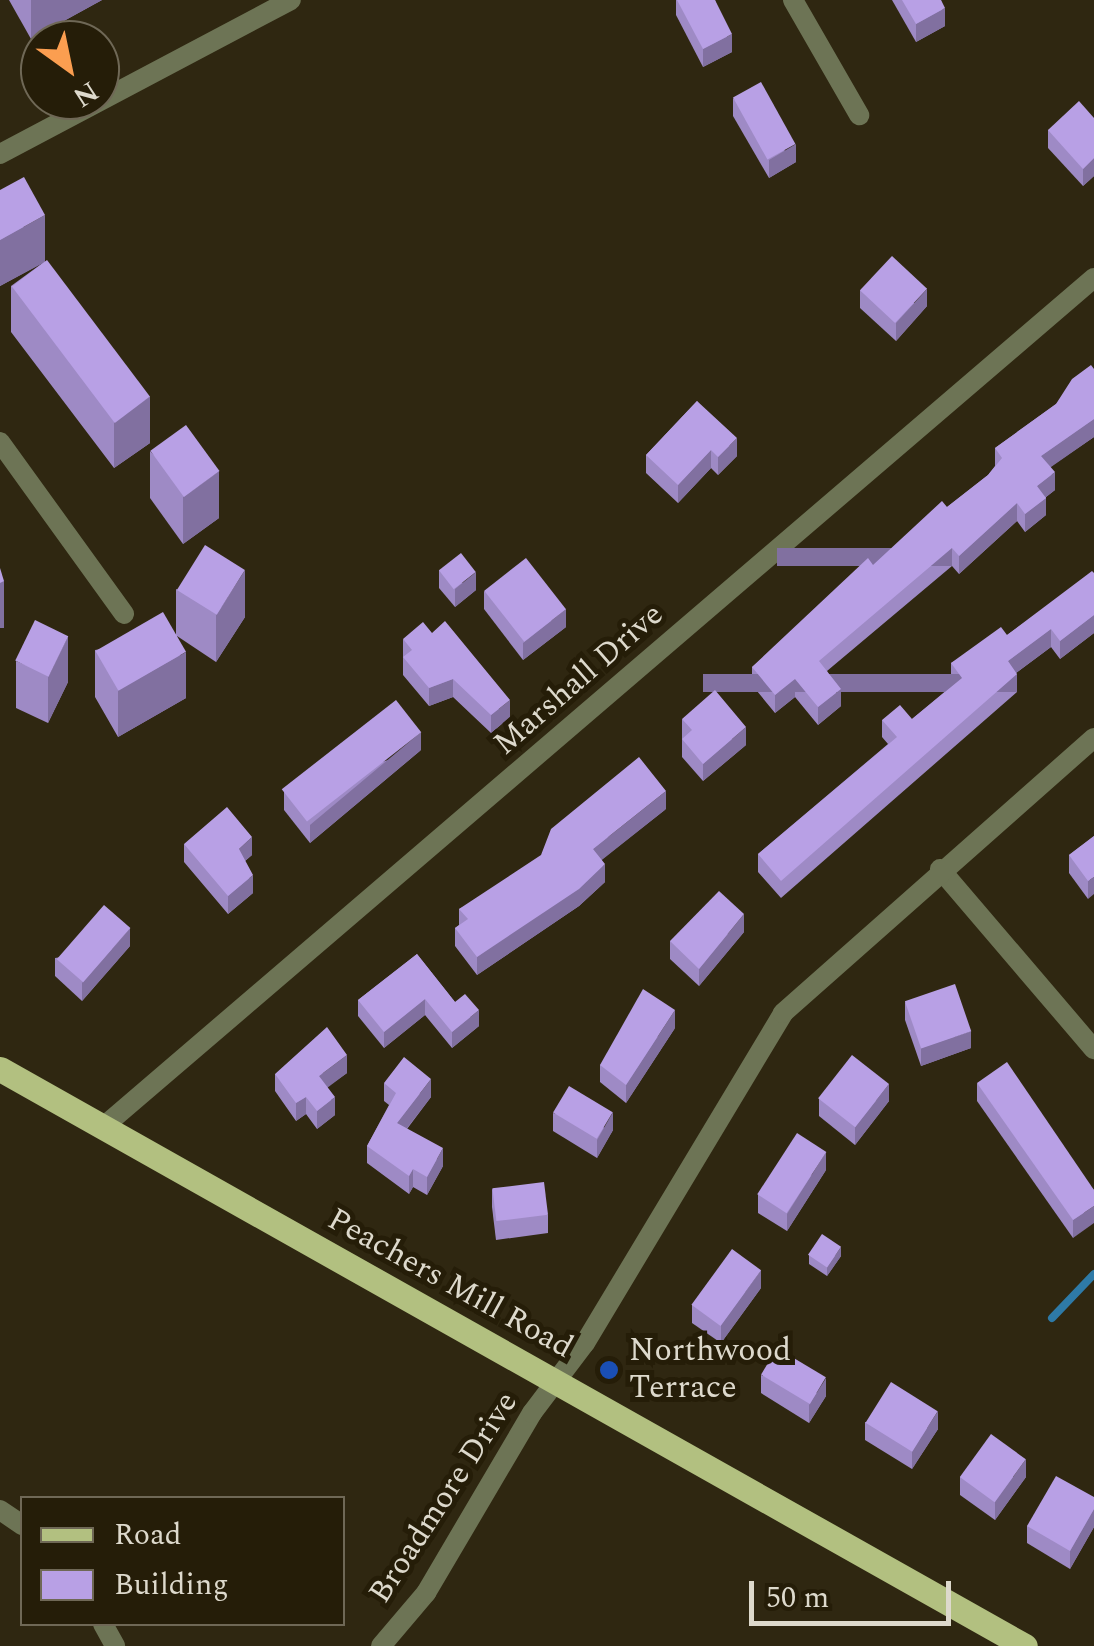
<!DOCTYPE html>
<html>
<head>
<meta charset="utf-8">
<style>
	body { margin:0 }
	#map { position:relative; width:1094px; height:1646px; overflow:hidden; background:#2f2711; font-family:Spectral,serif }
	div>[style] { position:absolute }
	.stream>* { height:8px; margin:-4px; padding:0 4px; transform-origin:4px; border-radius:4px; background:#2e7aa7 }
	.street>* { height:20px; margin:-10px; padding:0 10px; transform-origin:10px; border-radius:10px; background:#6d7455 }
	.primary>* { height:25px; margin:-12.5px; padding:0 12.5px; transform-origin:12.5px; border-radius:12.5px; background:#b2c080 }
	.wall>* { inset:0; background:#9e8ac5 }
	.shaded-wall>* { inset:0; background:#8170a0; transform-origin:0 0 }
	.building>* { inset:0; background:#b8a0e5; transform-origin:0 0 }
	.dots>* { width:28px; height:28px; translate:-50% -50%; box-sizing:border-box; border:5px solid #251d08; border-radius:50% }
	span { translate:-50% -50%; white-space:nowrap; text-align:center; line-height:1.15; -webkit-text-stroke:10px #251d08; paint-order:stroke }
	.street-label { font-size:32px; color:#ddd9cc }
	.poi-label { font-size:32px; color:#ddd9cc }
	.left { translate:0 -50%; text-align:left }
	.legend { position:absolute; left:20px; top:1496px; width:325px; height:130px; box-sizing:border-box; background:#251d08; border:2px solid #6f6856; margin:0; padding:12px 18px; list-style:none; font-size:30px; color:#ddd9cc }
	.legend li { display:flex; align-items:center; gap:20px; height:50px }
	.legend b { width:50px; border:2px solid #6f6856 }
	.north { position:absolute; left:20px; top:20px; width:100px; height:100px; box-sizing:border-box; background:#251d08; border:2px solid #6f6856; border-radius:50%; rotate:147deg; font-size:28px; font-weight:700; line-height:40px; text-align:center; color:#ddd9cc }
	.north::after { content:''; display:block; margin:auto; width:35px; height:45px; background:#fb9e50; clip-path:polygon(50% 0,100% 100%,50% 72%,0 100%) }
	.scale { position:absolute; left:749px; top:1581px; width:202px; height:45px; box-sizing:border-box; border:5px solid #ddd9cc; border-top:0; padding-left:12px; font-size:30px; line-height:35px; white-space:nowrap; color:#ddd9cc; -webkit-text-stroke:8px #251d08; paint-order:stroke }
</style>
</head>
<body>
<div id="map">
	<div class="stream">
		<i style="left:1052px;top:1318px;width:61px;rotate:-46.3deg"></i>
	</div>
	<div class="street">
		<i style="left:793px;top:0;width:133px;rotate:60.1deg"></i>
		<i style="left:0;top:154px;width:329px;rotate:-27.9deg"></i>
		<i style="left:0;top:442px;width:212px;rotate:54.2deg"></i>
		<i style="left:940px;top:869px;width:237px;rotate:49.5deg"></i>
		<i style="left:103px;top:1127px;width:1305px;rotate:-40.59deg"></i>
		<i style="left:0;top:1510px;width:27px;rotate:34deg"></i>
		<i style="left:103px;top:1624px;width:25px;rotate:61deg"></i>
		<i style="left:381px;top:1646px;width:70px;rotate:-49.7deg"></i>
		<i style="left:426px;top:1593px;width:209px;rotate:-59.5deg"></i>
		<i style="left:532px;top:1413px;width:88px;rotate:-52.9deg"></i>
		<i style="left:585px;top:1343px;width:385px;rotate:-59deg"></i>
		<i style="left:783px;top:1013px;width:415px;rotate:-41.5deg"></i>
	</div>
	<div class="primary">
		<i style="left:0;top:1069px;width:1176px;rotate:29.38deg"></i>
	</div>
	<div class="wall">
		<i style="clip-path:polygon(9px 0,102px 0,31px 39px)"></i>
		<i style="clip-path:polygon(676px 0,715px 0,732px 52px,703px 67px,676px 15px)"></i>
		<i style="clip-path:polygon(892px 0,941px 0,945px 26px,916px 42px)"></i>
		<i style="clip-path:polygon(733px 98px,796px 162px,769px 178px,733px 116px)"></i>
		<i style="clip-path:polygon(1094px 118px,1094px 176px,1083px 186px,1048px 148px,1048px 130px)"></i>
		<i style="clip-path:polygon(0 190px,45px 261px,150px 443px,114px 468px,11px 332px,11px 286px,44px 262px,0 286px)"></i>
		<i style="clip-path:polygon(860px 290px,927px 306px,896px 341px,860px 308px)"></i>
		<i style="clip-path:polygon(1094px 369px,1094px 437px,1050px 467px,1055px 490px,1046px 497px,1046px 515px,1025px 532px,1017px 521px,959px 574px,952px 566px,827px 671px,841px 706px,818px 725px,795px 697px,775px 713px,752px 685px,752px 667px,873px 565px,988px 475px,995px 466px,995px 448px,1056px 404px)"></i>
		<i style="clip-path:polygon(697px 401px,737px 456px,718px 475px,711px 468px,678px 503px,646px 473px,646px 455px)"></i>
		<i style="clip-path:polygon(150px 451px,219px 518px,183px 544px,150px 498px)"></i>
		<i style="clip-path:polygon(439px 570px,476px 590px,455px 607px,439px 588px)"></i>
		<i style="clip-path:polygon(1094px 573px,1094px 633px,1060px 659px,1051px 647px,1016px 673px,1017px 692px,781px 898px,758px 872px,758px 854px,888px 744px,882px 737px,882px 720px,912px 719px,954px 684px,951px 680px,951px 663px,1007px 635px)"></i>
		<i style="clip-path:polygon(176px 589px,245px 617px,216px 662px,177px 636px,186px 698px,118px 737px,95px 697px,95px 650px,176px 636px)"></i>
		<i style="clip-path:polygon(484px 591px,566px 627px,523px 660px,484px 609px)"></i>
		<i style="clip-path:polygon(403px 639px,510px 717px,491px 733px,453px 697px,429px 706px,403px 675px)"></i>
		<i style="clip-path:polygon(16px 661px,68px 682px,48px 723px,16px 708px)"></i>
		<i style="clip-path:polygon(682px 719px,746px 745px,703px 781px,682px 757px)"></i>
		<i style="clip-path:polygon(421px 750px,310px 843px,284px 810px,284px 792px)"></i>
		<i style="clip-path:polygon(666px 809px,601px 860px,605px 882px,579px 906px,477px 975px,455px 946px,455px 928px,459px 925px,459px 909px)"></i>
		<i style="clip-path:polygon(1094px 836px,1088px 899px,1069px 873px,1069px 855px)"></i>
		<i style="clip-path:polygon(184px 844px,252px 855px,245px 861px,253px 893px,228px 914px,184px 862px)"></i>
		<i style="clip-path:polygon(744px 932px,699px 986px,670px 959px,670px 941px)"></i>
		<i style="clip-path:polygon(130px 946px,82px 1001px,55px 976px,55px 958px)"></i>
		<i style="clip-path:polygon(417px 954px,455px 1002px,479px 1026px,452px 1048px,425px 1015px,384px 1048px,358px 1016px,358px 1000px)"></i>
		<i style="clip-path:polygon(905px 1002px,971px 1048px,921px 1066px,905px 1020px)"></i>
		<i style="clip-path:polygon(675px 1028px,626px 1103px,600px 1082px,600px 1065px)"></i>
		<i style="clip-path:polygon(347px 1073px,327px 1087px,335px 1115px,317px 1129px,306px 1114px,296px 1121px,275px 1091px,275px 1074px)"></i>
		<i style="clip-path:polygon(384px 1083px,431px 1097px,407px 1129px,443px 1166px,427px 1195px,413px 1187px,409px 1194px,367px 1163px,367px 1146px,389px 1105px,384px 1101px)"></i>
		<i style="clip-path:polygon(977px 1083px,1094px 1190px,1073px 1238px,977px 1101px)"></i>
		<i style="clip-path:polygon(819px 1099px,889px 1101px,855px 1145px,819px 1116px)"></i>
		<i style="clip-path:polygon(553px 1113px,613px 1130px,597px 1158px,553px 1131px)"></i>
		<i style="clip-path:polygon(826px 1170px,787px 1231px,758px 1213px,758px 1195px)"></i>
		<i style="clip-path:polygon(492px 1189px,548px 1215px,548px 1233px,496px 1240px,492px 1207px)"></i>
		<i style="clip-path:polygon(809px 1255px,841px 1256px,827px 1276px,809px 1264px)"></i>
		<i style="clip-path:polygon(761px 1288px,721px 1343px,692px 1323px,692px 1305px)"></i>
		<i style="clip-path:polygon(761px 1375px,826px 1396px,809px 1423px,761px 1393px)"></i>
		<i style="clip-path:polygon(865px 1422px,938px 1429px,912px 1469px,865px 1440px)"></i>
		<i style="clip-path:polygon(960px 1477px,1026px 1477px,995px 1520px,960px 1495px)"></i>
		<i style="clip-path:polygon(1094px 1497px,1094px 1527px,1070px 1569px,1027px 1543px,1027px 1526px)"></i>
	</div>
	<div class="shaded-wall">
		<i style="clip-path:polygon(31px 0,102px 0,31px 39px)"></i>
		<i style="clip-path:polygon(945px 8px,945px 26px,916px 42px,916px 24px)"></i>
		<i style="clip-path:polygon(732px 34px,732px 52px,703px 67px,703px 49px)"></i>
		<i style="clip-path:polygon(796px 144px,796px 162px,769px 178px,769px 160px)"></i>
		<i style="clip-path:polygon(1094px 158px,1094px 176px,1083px 186px,1083px 169px)"></i>
		<i style="clip-path:polygon(45px 215px,45px 262px,0 286px,0 240px)"></i>
		<i style="clip-path:polygon(927px 289px,927px 306px,896px 341px,896px 323px)"></i>
		<i style="clip-path:polygon(150px 396px,150px 443px,114px 468px,114px 421px)"></i>
		<i style="clip-path:polygon(1094px 419px,1094px 437px,1041px 474px,1041px 456px)"></i>
		<i style="clip-path:polygon(737px 438px,737px 456px,718px 475px,718px 457px)"></i>
		<i style="clip-path:polygon(711px 450px,711px 468px,678px 503px,678px 485px)"></i>
		<i style="clip-path:polygon(219px 471px,219px 518px,183px 544px,183px 497px)"></i>
		<i style="clip-path:polygon(1055px 472px,1055px 490px,1037px 504px,1037px 486px)"></i>
		<i style="clip-path:polygon(1046px 498px,1046px 515px,1025px 532px,1025px 514px)"></i>
		<i style="clip-path:polygon(1017px 503px,1017px 521px,959px 574px,959px 556px)"></i>
		<i style="left:952px;top:548px;width:18px;height:175px;rotate:90deg"></i>
		<i style="clip-path:polygon(245px 570px,245px 617px,216px 662px,216px 615px)"></i>
		<i style="clip-path:polygon(476px 572px,476px 590px,455px 607px,455px 589px)"></i>
		<i style="left:4px;top:581px;width:47px;height:4px;rotate:90deg"></i>
		<i style="clip-path:polygon(566px 609px,566px 627px,523px 660px,523px 643px)"></i>
		<i style="clip-path:polygon(1094px 615px,1094px 633px,1060px 659px,1060px 641px)"></i>
		<i style="clip-path:polygon(1051px 629px,1051px 647px,1008px 679px,1008px 661px)"></i>
		<i style="clip-path:polygon(68px 636px,68px 682px,48px 723px,48px 677px)"></i>
		<i style="clip-path:polygon(186px 652px,186px 698px,118px 737px,118px 690px)"></i>
		<i style="left:1017px;top:674px;width:18px;height:314px;rotate:90deg"></i>
		<i style="clip-path:polygon(453px 679px,453px 697px,429px 706px,429px 688px)"></i>
		<i style="clip-path:polygon(795px 679px,795px 697px,775px 713px,775px 695px)"></i>
		<i style="clip-path:polygon(841px 689px,841px 706px,818px 725px,818px 707px)"></i>
		<i style="clip-path:polygon(510px 700px,510px 717px,491px 733px,491px 715px)"></i>
		<i style="clip-path:polygon(746px 727px,746px 745px,703px 781px,703px 764px)"></i>
		<i style="clip-path:polygon(421px 732px,421px 750px,310px 843px,310px 825px)"></i>
		<i style="clip-path:polygon(666px 791px,666px 809px,593px 867px,593px 849px)"></i>
		<i style="clip-path:polygon(252px 837px,252px 855px,239px 866px,239px 849px)"></i>
		<i style="clip-path:polygon(605px 864px,605px 882px,579px 906px,477px 975px,477px 957px)"></i>
		<i style="clip-path:polygon(253px 875px,253px 893px,228px 914px,228px 896px)"></i>
		<i style="clip-path:polygon(1094px 877px,1094px 894px,1088px 899px,1088px 881px)"></i>
		<i style="clip-path:polygon(744px 914px,744px 932px,699px 986px,699px 969px)"></i>
		<i style="clip-path:polygon(130px 928px,130px 946px,82px 1001px,82px 983px)"></i>
		<i style="clip-path:polygon(425px 999px,425px 1015px,384px 1048px,384px 1032px)"></i>
		<i style="clip-path:polygon(479px 1010px,479px 1026px,452px 1048px,452px 1032px)"></i>
		<i style="clip-path:polygon(675px 1010px,675px 1028px,626px 1103px,626px 1085px)"></i>
		<i style="clip-path:polygon(971px 1031px,971px 1048px,921px 1066px,921px 1048px)"></i>
		<i style="clip-path:polygon(347px 1055px,347px 1073px,319px 1094px,319px 1076px)"></i>
		<i style="clip-path:polygon(431px 1079px,431px 1097px,397px 1141px,397px 1123px)"></i>
		<i style="clip-path:polygon(889px 1084px,889px 1101px,855px 1145px,855px 1127px)"></i>
		<i style="clip-path:polygon(306px 1097px,306px 1114px,296px 1121px,296px 1103px)"></i>
		<i style="clip-path:polygon(335px 1097px,335px 1115px,317px 1129px,317px 1111px)"></i>
		<i style="clip-path:polygon(613px 1112px,613px 1130px,597px 1158px,597px 1140px)"></i>
		<i style="clip-path:polygon(443px 1148px,443px 1166px,427px 1195px,427px 1177px)"></i>
		<i style="clip-path:polygon(826px 1152px,826px 1170px,787px 1231px,787px 1214px)"></i>
		<i style="clip-path:polygon(413px 1169px,413px 1187px,409px 1194px,409px 1176px)"></i>
		<i style="clip-path:polygon(1094px 1206px,1094px 1223px,1073px 1238px,1073px 1220px)"></i>
		<i style="clip-path:polygon(841px 1247px,841px 1256px,827px 1276px,827px 1267px)"></i>
		<i style="clip-path:polygon(761px 1270px,761px 1288px,721px 1343px,721px 1325px)"></i>
		<i style="clip-path:polygon(826px 1378px,826px 1396px,809px 1423px,809px 1405px)"></i>
		<i style="clip-path:polygon(938px 1411px,938px 1429px,912px 1469px,912px 1451px)"></i>
		<i style="clip-path:polygon(1026px 1459px,1026px 1477px,995px 1520px,995px 1502px)"></i>
		<i style="clip-path:polygon(1094px 1509px,1094px 1527px,1070px 1569px,1070px 1551px)"></i>
	</div>
	<div class="building">
		<i style="clip-path:polygon(677px 0,715px 0,732px 34px,703px 49px)"></i>
		<i style="clip-path:polygon(902px 0,941px 0,945px 8px,916px 24px)"></i>
		<i style="left:761px;top:82px;width:71px;height:32px;rotate:61deg"></i>
		<i style="clip-path:polygon(1079px 101px,1094px 118px,1094px 158px,1083px 169px,1048px 130px)"></i>
		<i style="clip-path:polygon(24px 177px,45px 215px,0 240px,0 190px)"></i>
		<i style="left:892px;top:256px;width:48px;height:47px;rotate:43deg"></i>
		<i style="left:47px;top:260px;width:171px;height:44px;rotate:53deg"></i>
		<i style="clip-path:polygon(1091px 365px,1094px 369px,1094px 419px,1041px 456px,1055px 472px,1037px 486px,1046px 498px,1025px 514px,1017px 503px,959px 556px,952px 548px,819px 661px,841px 689px,818px 707px,795px 679px,775px 695px,752px 667px,868px 558px,873px 565px,942px 501px,947px 507px,988px 475px,1002px 458px,995px 448px,1056px 404px,1072px 379px)"></i>
		<i style="clip-path:polygon(697px 401px,737px 438px,718px 457px,711px 450px,678px 485px,646px 455px)"></i>
		<i style="left:186px;top:425px;width:57px;height:44px;rotate:54deg"></i>
		<i style="left:205px;top:545px;width:47px;height:53px;rotate:32deg"></i>
		<i style="left:461px;top:553px;width:24px;height:28px;rotate:52deg"></i>
		<i style="left:526px;top:558px;width:65px;height:53px;rotate:52deg"></i>
		<i style="clip-path:polygon(0 568px,4px 581px,0 583px)"></i>
		<i style="clip-path:polygon(1092px 571px,1094px 573px,1094px 615px,1060px 641px,1051px 629px,1008px 661px,1017px 674px,781px 881px,758px 854px,897px 737px,882px 720px,900px 705px,912px 719px,962px 678px,951px 663px,1001px 627px,1007px 635px)"></i>
		<i style="left:163px;top:612px;width:46px;height:78px;rotate:60deg"></i>
		<i style="left:35px;top:620px;width:37px;height:45px;rotate:26deg"></i>
		<i style="clip-path:polygon(445px 621px,510px 700px,491px 715px,453px 679px,429px 688px,403px 657px,412px 650px,403px 639px,423px 622px,432px 633px)"></i>
		<i style="clip-path:polygon(715px 690px,746px 727px,703px 764px,682px 739px,692px 730px,682px 719px)"></i>
		<i style="left:396px;top:700px;width:41px;height:145px;rotate:52deg"></i>
		<i style="clip-path:polygon(639px 757px,666px 791px,593px 849px,605px 864px,579px 889px,477px 957px,455px 928px,468px 919px,459px 909px,541px 855px,551px 829px)"></i>
		<i style="clip-path:polygon(227px 807px,252px 837px,239px 849px,253px 875px,228px 896px,184px 844px)"></i>
		<i style="clip-path:polygon(1094px 836px,1094px 877px,1088px 881px,1069px 855px)"></i>
		<i style="clip-path:polygon(719px 891px,744px 914px,699px 969px,670px 941px)"></i>
		<i style="left:104px;top:905px;width:35px;height:72px;rotate:41deg"></i>
		<i style="clip-path:polygon(417px 954px,455px 1002px,465px 994px,479px 1010px,452px 1032px,425px 999px,384px 1032px,358px 1000px)"></i>
		<i style="left:955px;top:984px;width:50px;height:53px;rotate:71deg"></i>
		<i style="clip-path:polygon(643px 989px,675px 1010px,626px 1085px,600px 1065px)"></i>
		<i style="clip-path:polygon(327px 1027px,347px 1055px,319px 1076px,335px 1097px,317px 1111px,306px 1097px,296px 1103px,275px 1074px)"></i>
		<i style="left:852px;top:1055px;width:47px;height:55px;rotate:38deg"></i>
		<i style="clip-path:polygon(404px 1057px,431px 1079px,397px 1123px,443px 1148px,427px 1177px,413px 1169px,409px 1176px,367px 1146px,396px 1093px,384px 1083px)"></i>
		<i style="clip-path:polygon(1007px 1062px,1094px 1190px,1094px 1206px,1073px 1220px,977px 1083px)"></i>
		<i style="left:569px;top:1086px;width:51px;height:31px;rotate:31deg"></i>
		<i style="left:797px;top:1133px;width:35px;height:73px;rotate:33deg"></i>
		<i style="left:544px;top:1182px;width:33px;height:52px;rotate:83deg"></i>
		<i style="left:822px;top:1234px;width:23px;height:25px;rotate:34deg"></i>
		<i style="left:732px;top:1249px;width:36px;height:69px;rotate:36deg"></i>
		<i style="left:777px;top:1348px;width:57px;height:31px;rotate:31deg"></i>
		<i style="left:891px;top:1382px;width:55px;height:48px;rotate:32deg"></i>
		<i style="left:991px;top:1434px;width:43px;height:53px;rotate:36deg"></i>
		<i style="clip-path:polygon(1056px 1476px,1094px 1497px,1094px 1509px,1070px 1551px,1027px 1526px)"></i>
	</div>
	<div class="dots">
		<i style="left:609px;top:1370px;background:#1a4fb4"></i>
	</div>
	<div class="street-label">
		<span style="left:579px;top:680px;rotate:-41deg">Marshall Drive</span>
		<span style="left:450px;top:1284px;rotate:29deg">Peachers Mill Road</span>
		<span style="left:444px;top:1498px;rotate:-57deg">Broadmore Drive</span>
	</div>
	<div class="poi-label">
		<span class="left" style="left:629px;top:1370px">Northwood<br>Terrace</span>
	</div>
	<ul class="legend">
	<li><b style="height:12px;background:#b2c080"></b>Road</li>
	<li><b style="height:28px;background:#b8a0e5"></b>Building</li>
	</ul>
	<div class="north">N</div>
	<div class="scale">50 m</div>
</div>
</body>
</html>
